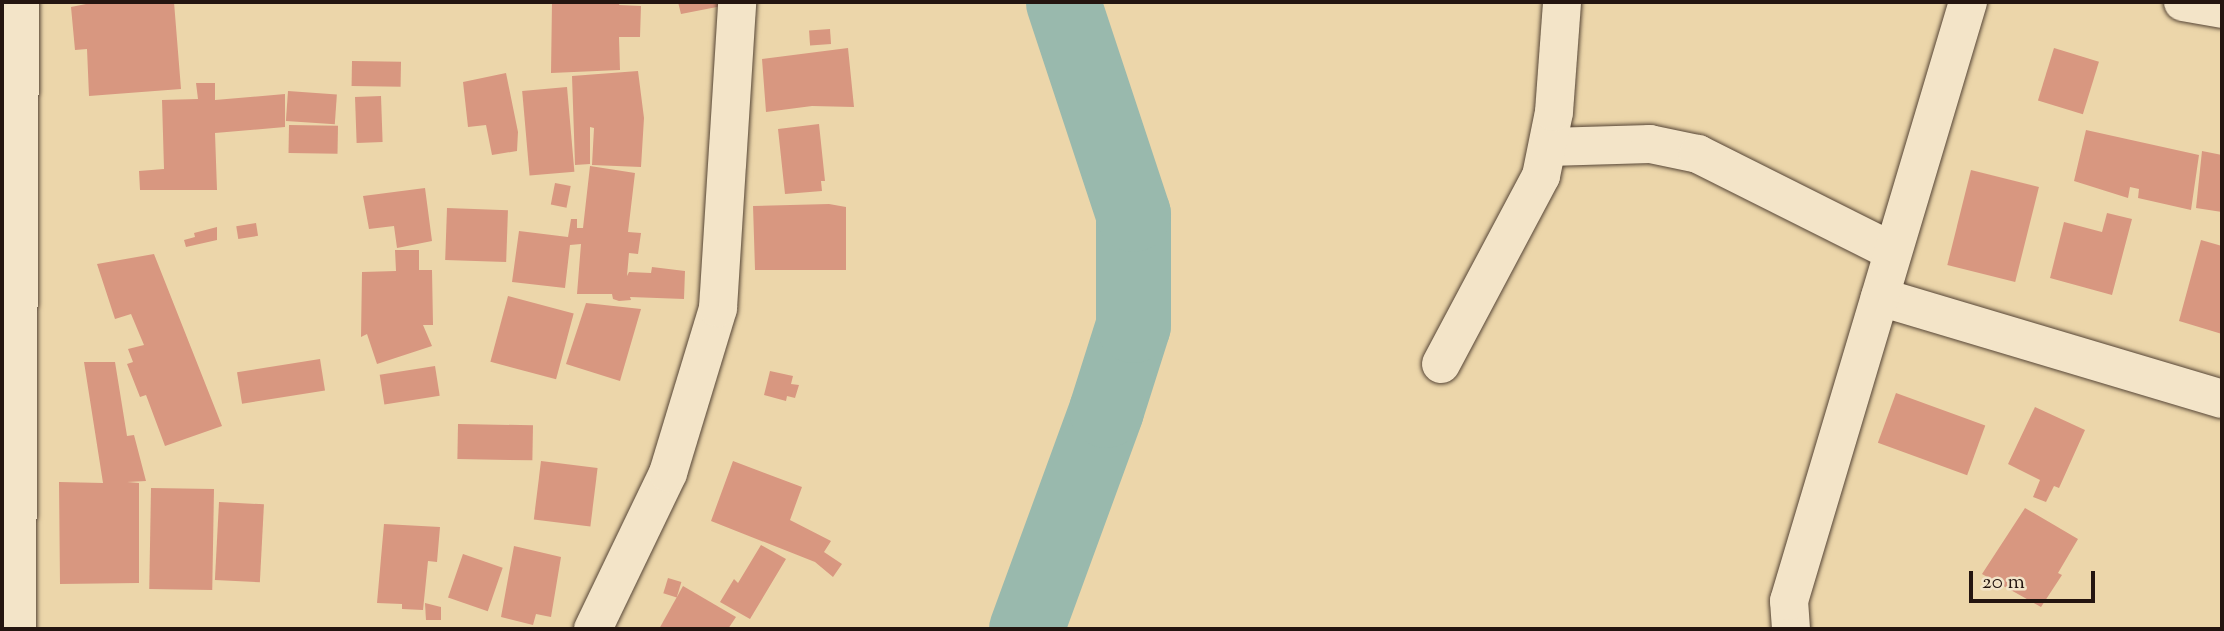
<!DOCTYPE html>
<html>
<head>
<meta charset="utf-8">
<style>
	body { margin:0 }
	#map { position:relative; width:2224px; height:631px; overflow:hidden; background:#ecd6aa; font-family:"Sorts Mill Goudy",serif }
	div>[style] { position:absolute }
	.river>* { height:75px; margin:-37.5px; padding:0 37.5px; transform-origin:37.5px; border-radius:37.5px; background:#99b9ad }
	.building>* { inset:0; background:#d89780; transform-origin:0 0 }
	.roads { filter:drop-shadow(0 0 2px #564536) drop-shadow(0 0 2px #564536) }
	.minor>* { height:38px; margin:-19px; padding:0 19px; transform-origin:19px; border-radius:19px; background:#f3e4c8 }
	span { translate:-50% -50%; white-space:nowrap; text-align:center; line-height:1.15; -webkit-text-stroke:5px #f3e4c8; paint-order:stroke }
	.frame { position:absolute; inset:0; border:4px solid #241510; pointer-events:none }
	.scale { position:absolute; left:1969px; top:571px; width:126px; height:32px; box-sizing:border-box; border:4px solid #241510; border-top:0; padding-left:9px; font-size:21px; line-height:24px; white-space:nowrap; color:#241510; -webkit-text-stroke:5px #f3e4c8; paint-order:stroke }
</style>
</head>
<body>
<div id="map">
	<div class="river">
		<i style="left:1026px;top:629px;width:233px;rotate:-69.9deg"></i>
		<i style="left:1106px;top:410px;width:89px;rotate:-72.4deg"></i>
		<i style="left:1133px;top:325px;width:111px;rotate:-90deg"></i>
		<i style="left:1133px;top:214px;width:223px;rotate:-108.3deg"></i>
	</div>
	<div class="building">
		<i style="clip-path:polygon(96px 2px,174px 2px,181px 89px,89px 96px,87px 49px,75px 50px,71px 7px)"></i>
		<i style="clip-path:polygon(552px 2px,620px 2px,619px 5px,641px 6px,640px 37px,619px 37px,620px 70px,551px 73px)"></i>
		<i style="clip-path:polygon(678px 2px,722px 2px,722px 6px,681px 14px)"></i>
		<i style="left:830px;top:29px;width:15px;height:21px;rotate:86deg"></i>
		<i style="clip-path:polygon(848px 48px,854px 107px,812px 106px,766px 112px,762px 59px)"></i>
		<i style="left:2054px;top:48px;width:47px;height:55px;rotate:17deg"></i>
		<i style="left:352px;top:61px;width:49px;height:25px;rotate:1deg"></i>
		<i style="clip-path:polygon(638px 71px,644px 118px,641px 167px,592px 165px,594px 128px,590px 127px,590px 164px,575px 165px,572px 76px)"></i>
		<i style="clip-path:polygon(506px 73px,518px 132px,517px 151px,492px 155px,486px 125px,468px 127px,463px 82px)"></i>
		<i style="clip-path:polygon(196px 83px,215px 83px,215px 100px,285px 94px,285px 127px,215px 133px,217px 190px,140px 190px,139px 171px,164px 169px,162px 100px,198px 99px)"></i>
		<i style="left:567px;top:87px;width:85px;height:45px;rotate:85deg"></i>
		<i style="left:288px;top:91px;width:49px;height:30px;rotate:4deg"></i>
		<i style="left:381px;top:96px;width:46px;height:26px;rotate:88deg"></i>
		<i style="clip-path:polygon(819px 124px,825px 181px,821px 181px,822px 191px,785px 194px,778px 129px)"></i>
		<i style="left:289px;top:125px;width:49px;height:28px;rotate:1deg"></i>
		<i style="clip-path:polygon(2086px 130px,2199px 155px,2191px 210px,2138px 198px,2139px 189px,2130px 187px,2128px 198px,2074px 181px)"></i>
		<i style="clip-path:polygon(2202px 151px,2222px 155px,2222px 212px,2196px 208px)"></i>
		<i style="clip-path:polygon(590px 166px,635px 173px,628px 232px,641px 233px,638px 254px,629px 253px,627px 276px,629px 272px,651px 273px,652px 267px,685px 271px,684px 299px,630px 297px,631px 300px,619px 301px,613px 299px,612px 294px,577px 294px,581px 244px,570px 245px,565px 288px,512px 282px,519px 231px,568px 237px,571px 219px,577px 219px,577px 228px,583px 228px)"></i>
		<i style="left:1971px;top:170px;width:70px;height:98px;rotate:14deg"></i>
		<i style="left:555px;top:183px;width:16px;height:22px;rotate:11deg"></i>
		<i style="clip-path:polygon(425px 188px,432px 241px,397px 248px,394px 226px,369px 229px,363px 196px)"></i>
		<i style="clip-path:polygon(829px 204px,846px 207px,846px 270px,755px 270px,753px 206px)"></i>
		<i style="left:447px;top:208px;width:61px;height:52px;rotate:2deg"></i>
		<i style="clip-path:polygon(2107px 213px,2132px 219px,2112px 295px,2050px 278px,2064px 222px,2102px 232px)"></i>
		<i style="left:256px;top:223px;width:13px;height:20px;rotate:81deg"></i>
		<i style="clip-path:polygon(217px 227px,217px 240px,186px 247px,184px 240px,195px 237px,194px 233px)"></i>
		<i style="clip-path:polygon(2201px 240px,2222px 246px,2222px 334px,2179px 321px)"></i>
		<i style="clip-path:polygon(395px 250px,419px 250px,419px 270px,432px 270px,433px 325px,423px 325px,432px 346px,377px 364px,367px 334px,361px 337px,362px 272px,396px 271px)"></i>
		<i style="clip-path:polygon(154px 254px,222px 426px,165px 446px,146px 395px,140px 397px,127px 364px,133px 362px,128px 349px,144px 345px,131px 314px,115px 319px,97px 264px)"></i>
		<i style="left:508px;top:296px;width:68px;height:68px;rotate:15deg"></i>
		<i style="clip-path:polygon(586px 303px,641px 309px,620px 381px,566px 364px)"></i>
		<i style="left:320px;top:359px;width:32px;height:84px;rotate:81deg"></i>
		<i style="clip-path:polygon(84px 362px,115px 362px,127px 436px,134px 435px,146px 481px,127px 482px,139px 483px,139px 583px,60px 584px,59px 482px,103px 483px)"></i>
		<i style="left:435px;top:366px;width:30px;height:56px;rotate:81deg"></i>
		<i style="clip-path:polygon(770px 371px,793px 376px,791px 384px,799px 385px,795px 398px,787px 396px,786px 401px,764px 395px)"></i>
		<i style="left:1896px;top:393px;width:95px;height:53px;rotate:20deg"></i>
		<i style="clip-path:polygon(2035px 407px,2085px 430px,2059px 488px,2054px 486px,2046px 502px,2033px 497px,2040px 480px,2008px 464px)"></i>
		<i style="left:458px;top:424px;width:75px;height:35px;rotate:1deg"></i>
		<i style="left:541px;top:461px;width:57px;height:59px;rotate:7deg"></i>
		<i style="clip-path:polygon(733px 461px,802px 487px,790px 520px,831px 541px,824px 552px,842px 564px,833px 577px,815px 562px,711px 521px)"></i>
		<i style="left:214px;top:489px;width:101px;height:63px;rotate:91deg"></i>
		<i style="left:219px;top:502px;width:45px;height:78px;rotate:3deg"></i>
		<i style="clip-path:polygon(2025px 508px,2078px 539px,2058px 573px,2062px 575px,2041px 607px,1982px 574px)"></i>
		<i style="clip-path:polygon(384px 524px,440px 527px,437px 562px,428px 561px,423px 610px,402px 609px,402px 604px,377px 603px)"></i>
		<i style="clip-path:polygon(761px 545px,786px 559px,750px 619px,720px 602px,734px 579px,738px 583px)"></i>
		<i style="clip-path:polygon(514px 546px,561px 557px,551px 617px,536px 614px,533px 625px,501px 617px)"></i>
		<i style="left:463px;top:554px;width:42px;height:46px;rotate:19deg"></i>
		<i style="left:668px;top:578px;width:14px;height:16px;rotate:17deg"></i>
		<i style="clip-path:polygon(683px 586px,736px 617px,728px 629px,659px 629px)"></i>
		<i style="clip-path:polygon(425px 603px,441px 607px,441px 620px,426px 620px)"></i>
	</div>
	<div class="roads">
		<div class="minor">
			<i style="left:2183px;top:2px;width:40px;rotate:10deg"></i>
			<i style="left:1549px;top:147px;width:101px;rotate:-1.7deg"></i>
			<i style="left:1650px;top:144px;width:49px;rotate:11.8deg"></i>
			<i style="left:1698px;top:154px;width:217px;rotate:26.6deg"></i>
			<i style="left:1880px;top:297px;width:357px;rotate:16.6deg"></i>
			<i style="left:1441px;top:364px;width:213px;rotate:-62deg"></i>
			<i style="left:1541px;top:176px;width:65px;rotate:-78.5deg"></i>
			<i style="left:1554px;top:112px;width:110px;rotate:-85.8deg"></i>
			<i style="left:17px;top:629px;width:627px;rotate:-89.73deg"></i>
			<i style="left:593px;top:629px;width:173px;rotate:-64.3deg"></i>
			<i style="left:668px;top:473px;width:172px;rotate:-73.1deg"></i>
			<i style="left:718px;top:308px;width:307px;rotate:-86.4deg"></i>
			<i style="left:1791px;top:629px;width:28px;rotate:-94deg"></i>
			<i style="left:1789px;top:601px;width:625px;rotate:-73.36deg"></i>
		</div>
	</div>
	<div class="frame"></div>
	<div class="scale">20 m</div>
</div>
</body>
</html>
